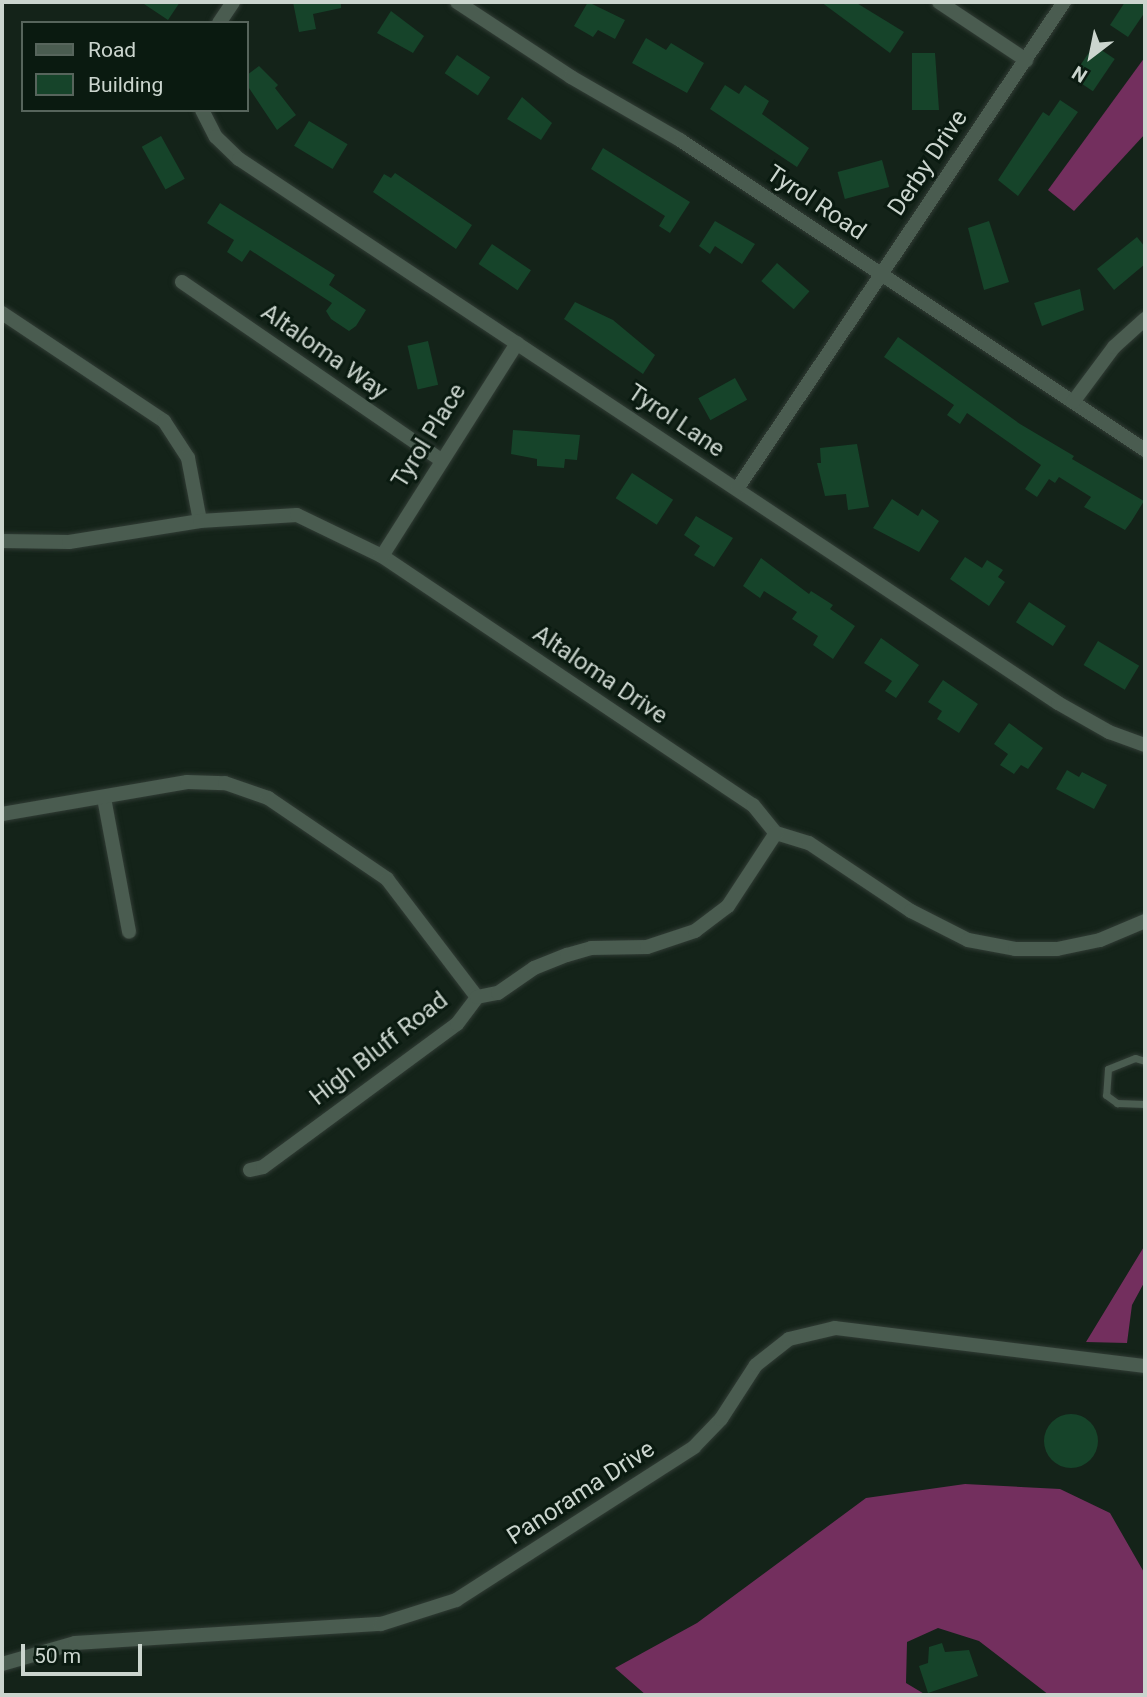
<!DOCTYPE html>
<html>
<head>
<meta charset="utf-8">
<style>
	body { margin:0 }
	#map { position:relative; width:1147px; height:1697px; overflow:hidden; background:#142319; font-family:Roboto,sans-serif }
	div>[style] { position:absolute }
	.forest>* { inset:0; background:#732f5e }
	.building>* { inset:0; background:#16442a; transform-origin:0 0 }
	.round { border-radius:50% }
	.roads { filter:drop-shadow(0 0 2px #313c35) drop-shadow(0 0 2px #313c35) }
	.service>* { height:7px; margin:-3.5px; padding:0 3.5px; transform-origin:3.5px; border-radius:3.5px; background:#4a5c50 }
	.minor>* { height:14px; margin:-7px; padding:0 7px; transform-origin:7px; border-radius:7px; background:#4a5c50 }
	span { translate:-50% -50%; white-space:nowrap; text-align:center; line-height:1.15; -webkit-text-stroke:6px #0a1a10; paint-order:stroke }
	.street-label { font-size:24px; color:#cbd5ce }
	.frame { position:absolute; inset:0; border:4px solid #cbd5ce; pointer-events:none }
	.legend { position:absolute; left:21px; top:21px; width:228px; height:91px; box-sizing:border-box; background:#0a1a10; border:2px solid #57655c; margin:0; padding:9px 12px; list-style:none; font-size:21px; color:#cbd5ce }
	.legend li { display:flex; align-items:center; gap:14px; height:35px }
	.legend b { width:35px; border:2px solid #57655c }
	.north { position:absolute; left:1056px; top:21px; width:70px; height:70px; -webkit-text-stroke:5px #0a1a10; paint-order:stroke; rotate:212deg; font-size:19px; font-weight:700; line-height:28px; text-align:center; color:#cbd5ce }
	.north::after { content:''; display:block; margin:auto; width:24px; height:32px; background:#cbd5ce; clip-path:polygon(50% 0,100% 100%,50% 72%,0 100%) }
	.scale { position:absolute; left:21px; top:1644px; width:121px; height:32px; box-sizing:border-box; border:4px solid #cbd5ce; border-top:0; padding-left:9px; font-size:21px; line-height:24px; white-space:nowrap; color:#cbd5ce; -webkit-text-stroke:5px #0a1a10; paint-order:stroke }
</style>
</head>
<body>
<div id="map">
	<div class="forest">
		<i style="clip-path:polygon(1145px 57px,1145px 134px,1074px 211px,1048px 190px)"></i>
		<i style="clip-path:polygon(1145px 1245px,1145px 1281px,1132px 1305px,1127px 1343px,1086px 1342px)"></i>
		<i style="clip-path:polygon(965px 1484px,1060px 1489px,1110px 1513px,1145px 1574px,1145px 1695px,1049px 1695px,979px 1641px,938px 1628px,907px 1642px,906px 1683px,926px 1695px,646px 1695px,615px 1668px,697px 1623px,866px 1498px)"></i>
	</div>
	<div class="building">
		<i style="clip-path:polygon(141px 2px,180px 2px,168px 20px)"></i>
		<i style="clip-path:polygon(293px 2px,341px 2px,341px 8px,313px 14px,316px 29px,299px 32px)"></i>
		<i style="clip-path:polygon(588px 2px,625px 20px,615px 39px,598px 30px,593px 37px,574px 26px)"></i>
		<i style="clip-path:polygon(821px 2px,855px 2px,904px 32px,890px 53px)"></i>
		<i style="clip-path:polygon(1125px 2px,1145px 2px,1145px 12px,1128px 37px,1110px 25px)"></i>
		<i style="clip-path:polygon(391px 11px,424px 36px,413px 53px,377px 33px)"></i>
		<i style="clip-path:polygon(646px 38px,666px 50px,671px 43px,704px 63px,687px 93px,632px 63px)"></i>
		<i style="left:1094px;top:45px;width:25px;height:39px;rotate:34deg"></i>
		<i style="clip-path:polygon(912px 53px,935px 53px,939px 110px,912px 110px)"></i>
		<i style="left:457px;top:55px;width:40px;height:22px;rotate:34deg"></i>
		<i style="clip-path:polygon(259px 66px,278px 85px,275px 88px,296px 115px,277px 130px,247px 85px,247px 75px)"></i>
		<i style="clip-path:polygon(725px 85px,739px 94px,745px 85px,769px 101px,762px 114px,809px 148px,797px 167px,710px 109px)"></i>
		<i style="clip-path:polygon(522px 97px,552px 123px,541px 140px,507px 119px)"></i>
		<i style="clip-path:polygon(1060px 100px,1078px 112px,1018px 196px,998px 180px,1043px 112px,1049px 116px)"></i>
		<i style="left:309px;top:121px;width:45px;height:29px;rotate:31deg"></i>
		<i style="left:161px;top:136px;width:49px;height:22px;rotate:61deg"></i>
		<i style="clip-path:polygon(603px 148px,690px 202px,670px 233px,659px 226px,665px 216px,591px 169px)"></i>
		<i style="left:882px;top:160px;width:28px;height:46px;rotate:75deg"></i>
		<i style="clip-path:polygon(395px 173px,472px 225px,456px 249px,373px 192px,384px 174px,391px 178px)"></i>
		<i style="clip-path:polygon(220px 203px,335px 275px,329px 285px,366px 310px,356px 326px,349px 331px,331px 319px,326px 311px,332px 303px,250px 250px,242px 262px,227px 252px,234px 240px,207px 223px)"></i>
		<i style="clip-path:polygon(715px 221px,755px 244px,742px 264px,715px 246px,710px 254px,699px 246px)"></i>
		<i style="clip-path:polygon(989px 221px,1009px 282px,984px 290px,968px 228px)"></i>
		<i style="clip-path:polygon(1137px 237px,1145px 247px,1145px 264px,1114px 290px,1097px 269px)"></i>
		<i style="left:492px;top:244px;width:47px;height:24px;rotate:34deg"></i>
		<i style="left:777px;top:263px;width:43px;height:24px;rotate:41deg"></i>
		<i style="clip-path:polygon(1080px 289px,1084px 310px,1042px 326px,1034px 303px)"></i>
		<i style="clip-path:polygon(575px 302px,613px 320px,655px 355px,643px 374px,564px 319px)"></i>
		<i style="clip-path:polygon(898px 337px,1020px 424px,1074px 456px,1072px 459px,1144px 501px,1131px 522px,1125px 530px,1084px 507px,1091px 497px,1059px 477px,1055px 483px,1049px 479px,1037px 497px,1025px 489px,1041px 465px,967px 413px,960px 424px,947px 415px,954px 405px,884px 357px)"></i>
		<i style="left:428px;top:341px;width:45px;height:21px;rotate:77deg"></i>
		<i style="left:735px;top:378px;width:25px;height:42px;rotate:61deg"></i>
		<i style="clip-path:polygon(513px 430px,580px 435px,577px 460px,565px 459px,564px 468px,537px 466px,537px 459px,511px 454px)"></i>
		<i style="clip-path:polygon(857px 444px,869px 507px,848px 510px,846px 494px,825px 496px,817px 463px,821px 463px,820px 448px)"></i>
		<i style="left:632px;top:473px;width:49px;height:30px;rotate:33deg"></i>
		<i style="clip-path:polygon(892px 499px,918px 516px,922px 509px,939px 521px,919px 552px,873px 528px)"></i>
		<i style="clip-path:polygon(696px 516px,733px 538px,714px 567px,694px 555px,700px 546px,684px 535px)"></i>
		<i style="clip-path:polygon(965px 557px,982px 568px,987px 560px,1003px 570px,998px 577px,1005px 582px,989px 606px,950px 579px)"></i>
		<i style="clip-path:polygon(761px 558px,809px 594px,811px 591px,833px 605px,830px 609px,855px 626px,833px 659px,813px 645px,818px 636px,792px 619px,797px 612px,764px 591px,760px 598px,743px 586px)"></i>
		<i style="left:1029px;top:602px;width:44px;height:24px;rotate:33deg"></i>
		<i style="clip-path:polygon(881px 638px,919px 665px,896px 698px,885px 691px,892px 681px,864px 663px)"></i>
		<i style="left:1098px;top:641px;width:48px;height:28px;rotate:31deg"></i>
		<i style="clip-path:polygon(943px 680px,978px 704px,959px 733px,937px 719px,942px 711px,928px 702px)"></i>
		<i style="clip-path:polygon(1009px 723px,1043px 748px,1028px 769px,1021px 765px,1014px 774px,1000px 765px,1008px 754px,994px 744px)"></i>
		<i style="clip-path:polygon(1067px 770px,1079px 777px,1082px 772px,1107px 785px,1094px 809px,1056px 789px)"></i>
		<i class="round" style="left:1044px;top:1414px;width:54px;height:54px"></i>
		<i style="clip-path:polygon(942px 1643px,945px 1652px,969px 1650px,978px 1676px,928px 1693px,919px 1666px,928px 1663px,929px 1647px)"></i>
	</div>
	<div class="roads">
		<div class="service">
			<i style="left:1145px;top:1061px;width:10px;rotate:-163deg"></i>
			<i style="left:1135px;top:1058px;width:29px;rotate:158deg"></i>
			<i style="left:1108px;top:1069px;width:26px;rotate:94deg"></i>
			<i style="left:1106px;top:1095px;width:14px;rotate:36deg"></i>
			<i style="left:1117px;top:1103px;width:28px;rotate:2deg"></i>
		</div>
		<div class="minor">
			<i style="left:457px;top:2px;width:136px;rotate:33.3deg"></i>
			<i style="left:571px;top:77px;width:126px;rotate:30deg"></i>
			<i style="left:680px;top:140px;width:559px;rotate:33.69deg"></i>
			<i style="left:939px;top:2px;width:105px;rotate:33.7deg"></i>
			<i style="left:219px;top:23px;width:25px;rotate:-56deg"></i>
			<i style="left:202px;top:110px;width:30px;rotate:63deg"></i>
			<i style="left:216px;top:137px;width:32px;rotate:44deg"></i>
			<i style="left:239px;top:159px;width:983px;rotate:33.59deg"></i>
			<i style="left:1058px;top:703px;width:59px;rotate:29.6deg"></i>
			<i style="left:1109px;top:732px;width:38px;rotate:20deg"></i>
			<i style="left:182px;top:282px;width:313px;rotate:34.5deg"></i>
			<i style="left:2px;top:313px;width:195px;rotate:33.7deg"></i>
			<i style="left:164px;top:421px;width:44px;rotate:57deg"></i>
			<i style="left:188px;top:458px;width:64px;rotate:79.2deg"></i>
			<i style="left:1073px;top:402px;width:69px;rotate:-53.3deg"></i>
			<i style="left:1114px;top:347px;width:42px;rotate:-42.1deg"></i>
			<i style="left:737px;top:489px;width:587px;rotate:-56.12deg"></i>
			<i style="left:2px;top:541px;width:67px;rotate:0.9deg"></i>
			<i style="left:69px;top:542px;width:133px;rotate:-9.1deg"></i>
			<i style="left:200px;top:521px;width:97px;rotate:-3.5deg"></i>
			<i style="left:297px;top:515px;width:94px;rotate:25.8deg"></i>
			<i style="left:382px;top:556px;width:447px;rotate:33.9deg"></i>
			<i style="left:753px;top:805px;width:36px;rotate:51deg"></i>
			<i style="left:776px;top:833px;width:34px;rotate:17deg"></i>
			<i style="left:809px;top:843px;width:123px;rotate:33.7deg"></i>
			<i style="left:911px;top:911px;width:64px;rotate:27deg"></i>
			<i style="left:968px;top:940px;width:48px;rotate:10.8deg"></i>
			<i style="left:1015px;top:949px;width:42px"></i>
			<i style="left:1057px;top:949px;width:44px;rotate:-11.8deg"></i>
			<i style="left:1100px;top:940px;width:49px;rotate:-22.9deg"></i>
			<i style="left:382px;top:556px;width:252px;rotate:-57.6deg"></i>
			<i style="left:104px;top:798px;width:136px;rotate:79.4deg"></i>
			<i style="left:2px;top:814px;width:188px;rotate:-9.8deg"></i>
			<i style="left:187px;top:782px;width:38px;rotate:2deg"></i>
			<i style="left:225px;top:783px;width:46px;rotate:19.2deg"></i>
			<i style="left:268px;top:798px;width:144px;rotate:34.2deg"></i>
			<i style="left:387px;top:879px;width:148px;rotate:52.7deg"></i>
			<i style="left:250px;top:1170px;width:13px;rotate:-13deg"></i>
			<i style="left:263px;top:1167px;width:241px;rotate:-36.4deg"></i>
			<i style="left:457px;top:1024px;width:34px;rotate:-53deg"></i>
			<i style="left:477px;top:997px;width:21px;rotate:-11deg"></i>
			<i style="left:498px;top:993px;width:44px;rotate:-34.8deg"></i>
			<i style="left:534px;top:968px;width:35px;rotate:-22deg"></i>
			<i style="left:567px;top:955px;width:25px;rotate:-16deg"></i>
			<i style="left:591px;top:948px;width:56px;rotate:-1deg"></i>
			<i style="left:647px;top:947px;width:51px;rotate:-18.4deg"></i>
			<i style="left:695px;top:931px;width:41px;rotate:-37.1deg"></i>
			<i style="left:728px;top:906px;width:87px;rotate:-56.7deg"></i>
			<i style="left:2px;top:1664px;width:76px;rotate:-16deg"></i>
			<i style="left:75px;top:1643px;width:307px;rotate:-3.6deg"></i>
			<i style="left:381px;top:1624px;width:79px;rotate:-17.7deg"></i>
			<i style="left:456px;top:1600px;width:283px;rotate:-32.7deg"></i>
			<i style="left:694px;top:1447px;width:39px;rotate:-46deg"></i>
			<i style="left:721px;top:1419px;width:64px;rotate:-57.1deg"></i>
			<i style="left:756px;top:1365px;width:42px;rotate:-38.2deg"></i>
			<i style="left:789px;top:1339px;width:47px;rotate:-13.4deg"></i>
			<i style="left:835px;top:1328px;width:312px;rotate:7deg"></i>
		</div>
	</div>
	<div class="street-label">
		<span style="left:928px;top:163px;rotate:-56deg">Derby Drive</span>
		<span style="left:816px;top:203px;rotate:34deg">Tyrol Road</span>
		<span style="left:324px;top:352px;rotate:35deg">Altaloma Way</span>
		<span style="left:676px;top:421px;rotate:34deg">Tyrol Lane</span>
		<span style="left:429px;top:436px;rotate:-58deg">Tyrol Place</span>
		<span style="left:600px;top:675px;rotate:34deg">Altaloma Drive</span>
		<span style="left:379px;top:1049px;rotate:-38deg">High Bluff Road</span>
		<span style="left:581px;top:1493px;rotate:-33deg">Panorama Drive</span>
	</div>
	<div class="frame"></div>
	<ul class="legend">
	<li><b style="height:9px;background:#4a5c50"></b>Road</li>
	<li><b style="height:19px;background:#16442a"></b>Building</li>
	</ul>
	<div class="north">N</div>
	<div class="scale">50 m</div>
</div>
</body>
</html>
